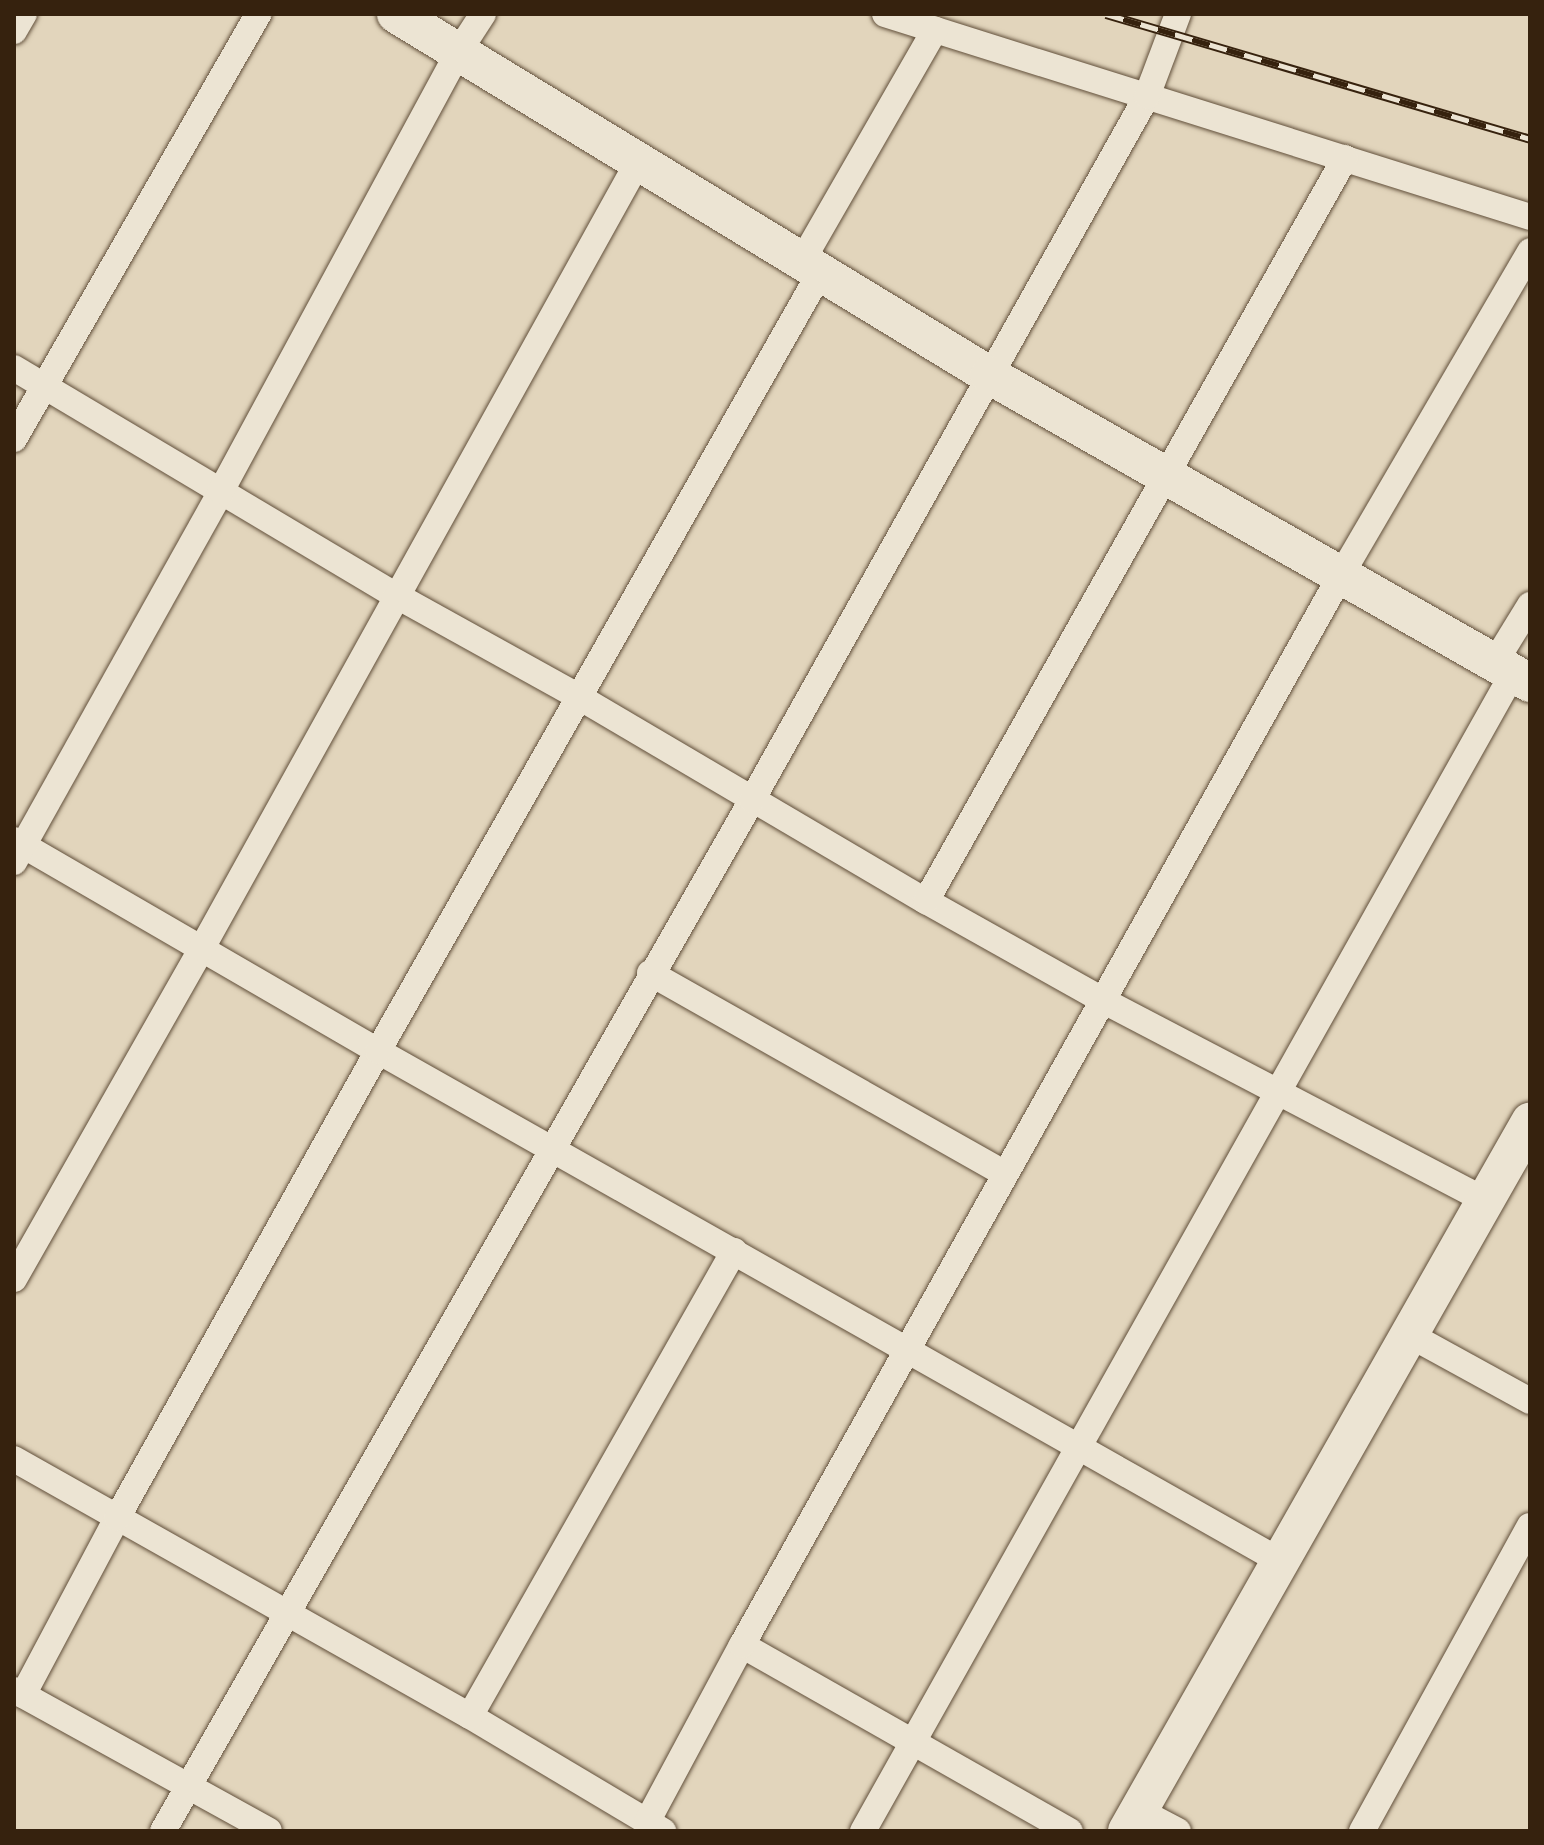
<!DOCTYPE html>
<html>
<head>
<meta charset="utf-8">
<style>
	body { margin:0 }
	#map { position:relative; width:1544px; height:1845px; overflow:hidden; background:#e2d5bc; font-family:Vollkorn,serif }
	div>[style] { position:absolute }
	.roads { filter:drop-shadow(0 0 2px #614f3a) drop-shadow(0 0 2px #614f3a) }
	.minor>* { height:26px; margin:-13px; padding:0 13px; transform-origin:13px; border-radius:13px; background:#ece4d3 }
	.secondary>* { height:38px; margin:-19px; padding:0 19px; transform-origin:19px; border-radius:19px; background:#ece4d3 }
	.rail>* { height:9px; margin-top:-4.5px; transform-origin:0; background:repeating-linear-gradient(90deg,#ece4d3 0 18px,#36220e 0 36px); box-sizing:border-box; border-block:2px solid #36220e }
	span { translate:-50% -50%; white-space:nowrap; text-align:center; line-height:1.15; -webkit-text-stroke:6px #ece4d3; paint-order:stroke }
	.frame { position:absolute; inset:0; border:16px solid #36220e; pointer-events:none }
</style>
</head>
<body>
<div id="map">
	<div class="roads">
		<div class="minor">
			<i style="left:885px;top:14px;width:676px;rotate:17.47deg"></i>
			<i style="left:14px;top:31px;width:20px;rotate:-60deg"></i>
			<i style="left:802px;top:261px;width:267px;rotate:-60.1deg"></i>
			<i style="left:14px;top:368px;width:446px;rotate:30.8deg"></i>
			<i style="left:397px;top:596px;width:208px;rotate:29deg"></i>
			<i style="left:579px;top:697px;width:403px;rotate:30.5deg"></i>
			<i style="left:926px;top:901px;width:204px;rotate:29.3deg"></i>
			<i style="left:1104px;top:1001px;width:429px;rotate:27.6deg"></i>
			<i style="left:14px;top:439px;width:490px;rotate:-60.1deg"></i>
			<i style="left:1495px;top:662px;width:67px;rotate:-58.4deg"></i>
			<i style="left:14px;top:840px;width:421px;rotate:30.1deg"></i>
			<i style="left:378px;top:1051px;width:1036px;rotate:29.48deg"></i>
			<i style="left:14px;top:862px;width:425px;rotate:-60.8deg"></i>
			<i style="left:221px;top:491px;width:500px;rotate:-61.59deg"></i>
			<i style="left:459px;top:51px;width:44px;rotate:-57deg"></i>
			<i style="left:926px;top:901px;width:853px;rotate:-60.58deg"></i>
			<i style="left:650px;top:973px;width:408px;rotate:29.5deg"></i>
			<i style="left:14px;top:1279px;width:381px;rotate:-60.4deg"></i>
			<i style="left:202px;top:948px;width:899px;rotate:-60.98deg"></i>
			<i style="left:1408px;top:1334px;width:139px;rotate:28.8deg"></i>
			<i style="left:14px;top:1459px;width:523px;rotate:29.41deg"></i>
			<i style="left:470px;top:1716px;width:225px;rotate:30.8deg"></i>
			<i style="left:742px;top:1645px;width:377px;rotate:29.6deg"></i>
			<i style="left:14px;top:1690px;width:291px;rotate:28.9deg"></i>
			<i style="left:23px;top:1695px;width:200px;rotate:-62deg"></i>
			<i style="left:117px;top:1518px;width:535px;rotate:-60.8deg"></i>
			<i style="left:378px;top:1051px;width:895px;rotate:-60.4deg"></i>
			<i style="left:470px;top:1716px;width:535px;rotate:-60.41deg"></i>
			<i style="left:1138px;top:1810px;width:45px;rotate:27.7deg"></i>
			<i style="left:647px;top:1822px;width:201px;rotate:-61.8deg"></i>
			<i style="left:742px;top:1645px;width:1226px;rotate:-60.76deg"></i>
			<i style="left:1341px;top:575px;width:375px;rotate:-59.7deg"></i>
			<i style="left:163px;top:1831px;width:1187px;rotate:-60.26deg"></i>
			<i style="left:752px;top:800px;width:807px;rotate:-60.7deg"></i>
			<i style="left:1147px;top:96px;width:88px;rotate:-69.3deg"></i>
			<i style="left:863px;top:1831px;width:1328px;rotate:-60.69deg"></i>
			<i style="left:1362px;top:1831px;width:348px;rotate:-61.2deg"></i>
		</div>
		<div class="secondary">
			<i style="left:396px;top:14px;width:694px;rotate:31.33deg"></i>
			<i style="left:989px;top:375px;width:623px;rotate:29.65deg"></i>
			<i style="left:1127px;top:1831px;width:816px;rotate:-60.39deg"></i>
		</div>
	</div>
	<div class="rail">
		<i style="left:1106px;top:14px;width:442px;rotate:16.4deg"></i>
	</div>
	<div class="frame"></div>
</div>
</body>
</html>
